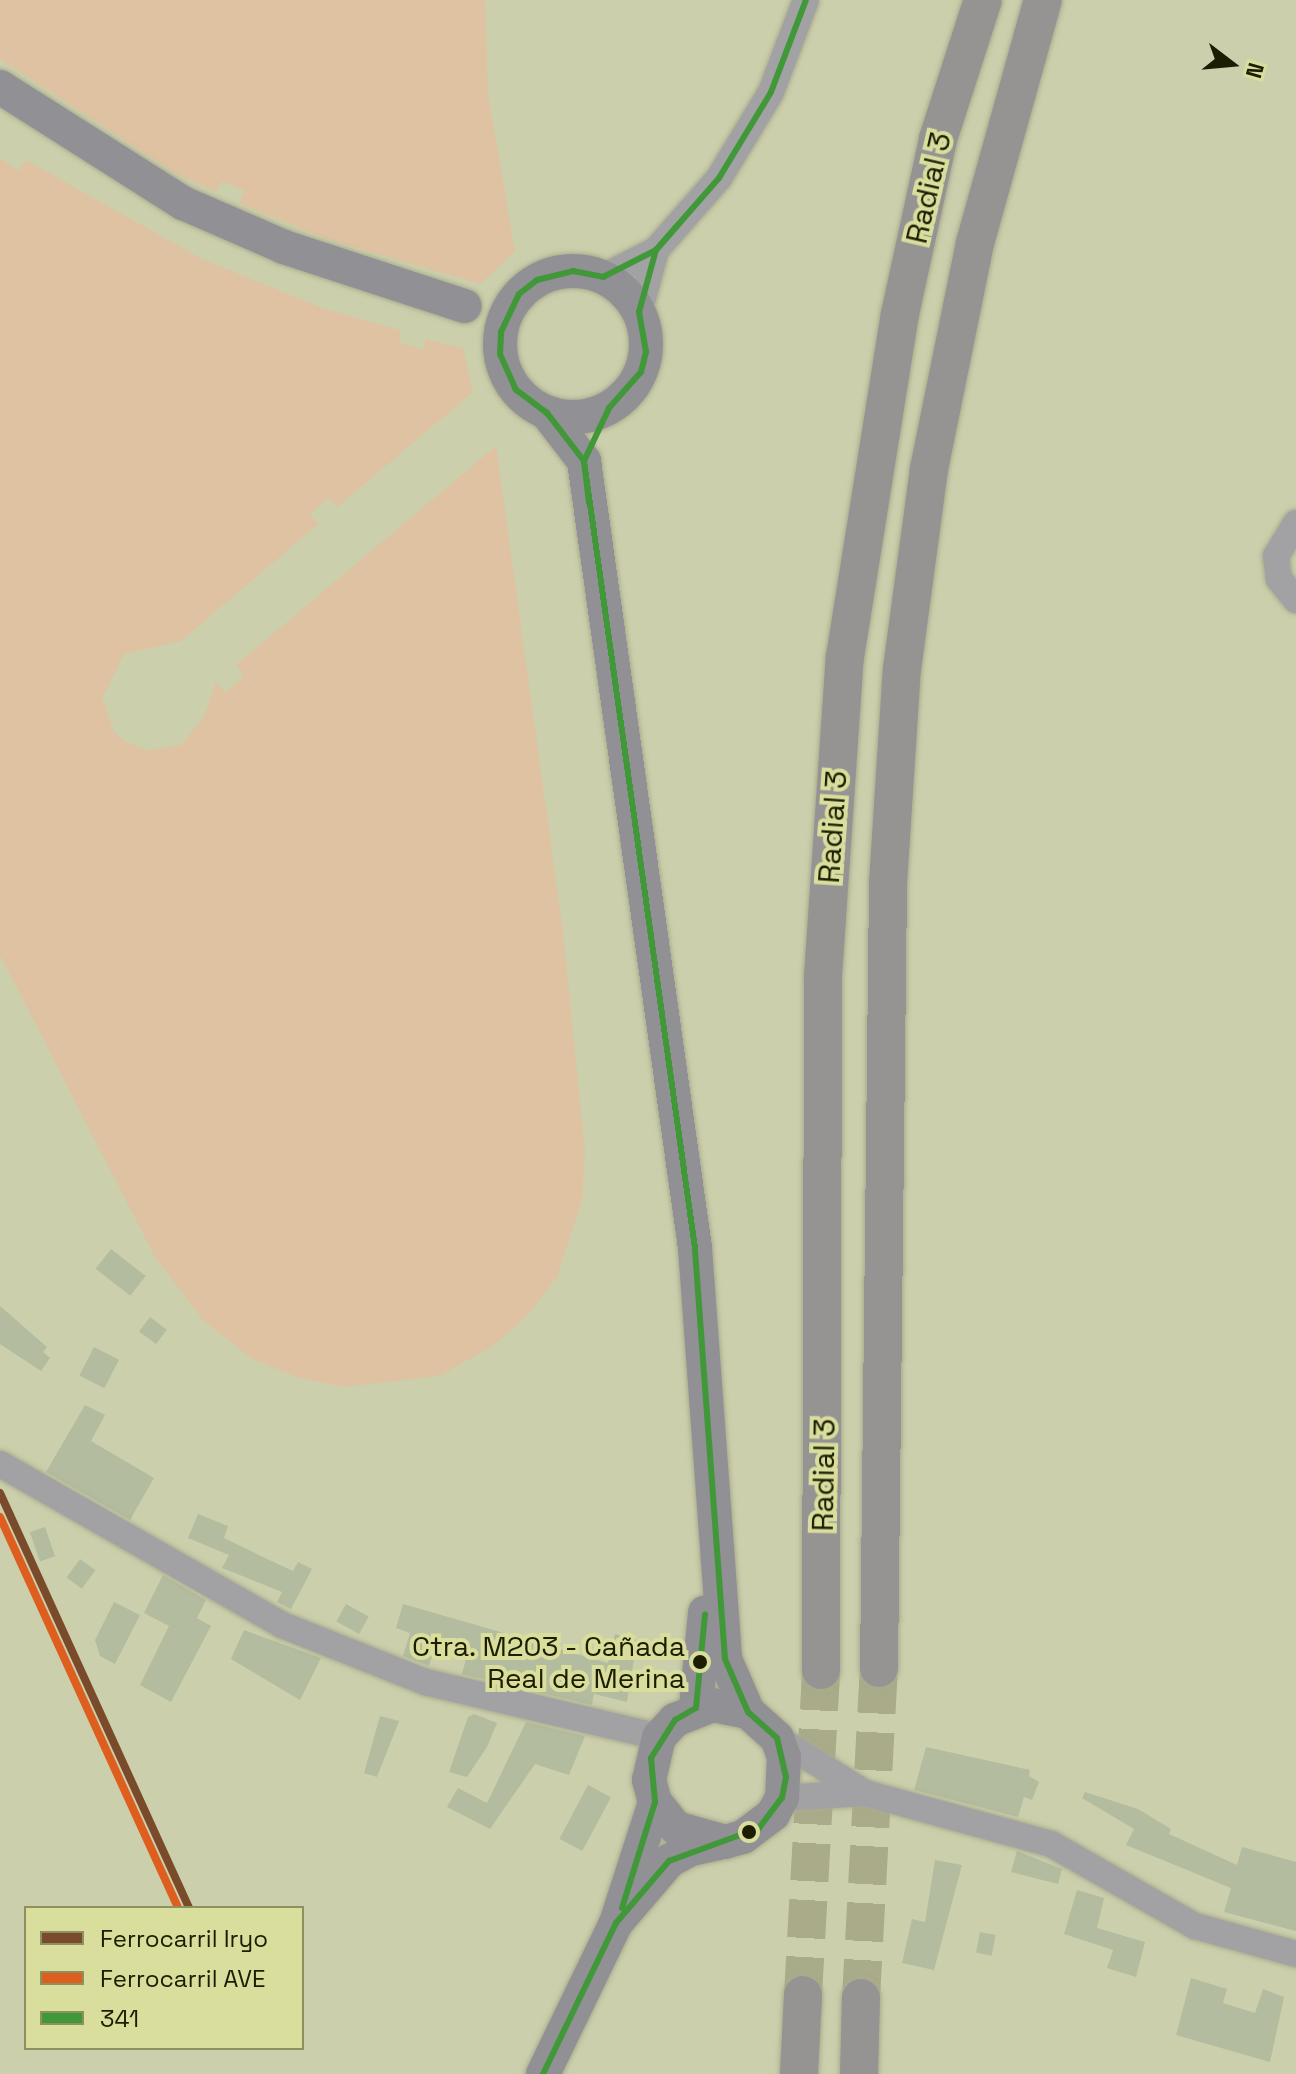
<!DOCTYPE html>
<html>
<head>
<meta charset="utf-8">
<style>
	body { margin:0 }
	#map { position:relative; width:1296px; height:2074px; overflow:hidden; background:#cccfab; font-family:"Space Grotesk",sans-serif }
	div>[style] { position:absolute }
	.green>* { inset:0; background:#dec2a1 }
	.building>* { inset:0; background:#b3bc9e; transform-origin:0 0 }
	.highway-tunnel>* { height:38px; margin-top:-19px; transform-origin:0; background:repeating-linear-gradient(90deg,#a9ab89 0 38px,transparent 0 57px) }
	.roads { filter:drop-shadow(0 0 2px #aaac8f) drop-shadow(0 0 2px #aaac8f) }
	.minor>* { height:26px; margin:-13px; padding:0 13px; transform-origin:13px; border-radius:13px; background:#a2a2a5 }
	.major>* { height:34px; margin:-17px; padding:0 17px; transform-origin:17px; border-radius:17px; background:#919095 }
	.major>.ring { margin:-17px; padding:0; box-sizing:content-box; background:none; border:34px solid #919095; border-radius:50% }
	.highway>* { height:38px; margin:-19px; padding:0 19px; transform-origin:19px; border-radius:19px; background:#959493 }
	.bus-1>* { height:6px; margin:-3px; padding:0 3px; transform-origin:3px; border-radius:3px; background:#419839 }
	.rail-1>* { height:8px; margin:-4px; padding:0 4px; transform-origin:4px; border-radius:4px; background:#7a4b2a }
	.rail-2>* { height:8px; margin:-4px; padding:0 4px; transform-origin:4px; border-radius:4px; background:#dd5e1f }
	.dots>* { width:22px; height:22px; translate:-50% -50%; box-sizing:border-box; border:4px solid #d9de9c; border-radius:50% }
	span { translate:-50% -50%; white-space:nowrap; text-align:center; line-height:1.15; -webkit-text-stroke:8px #d9de9c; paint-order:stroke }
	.bus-label { font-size:28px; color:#1c1d03 }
	.right { translate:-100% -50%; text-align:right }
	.street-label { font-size:30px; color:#1c1d03 }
	.legend { position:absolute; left:24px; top:1906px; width:280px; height:144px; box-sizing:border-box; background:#d9de9c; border:2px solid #8d915f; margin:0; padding:10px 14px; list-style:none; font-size:24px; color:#1c1d03 }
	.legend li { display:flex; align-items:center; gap:16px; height:40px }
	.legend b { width:40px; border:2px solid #8d915f }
	.north { position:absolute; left:1192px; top:24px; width:80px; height:80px; -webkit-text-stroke:6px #d9de9c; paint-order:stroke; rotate:106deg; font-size:22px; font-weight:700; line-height:32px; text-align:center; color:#1c1d03 }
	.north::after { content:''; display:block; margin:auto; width:28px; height:36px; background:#1c1d03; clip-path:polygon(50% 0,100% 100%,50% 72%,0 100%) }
</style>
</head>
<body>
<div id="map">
	<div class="green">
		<i style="clip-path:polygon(0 0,485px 0,488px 94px,515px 251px,480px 284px,327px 239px,239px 203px,245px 191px,222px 181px,216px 192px,177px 174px,0 59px)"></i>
		<i style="clip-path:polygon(0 158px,19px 171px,26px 160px,202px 259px,325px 309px,400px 330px,399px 343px,423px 350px,426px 339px,463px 348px,473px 392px,337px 507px,329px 498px,310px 514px,318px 524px,181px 641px,124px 654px,102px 698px,114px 732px,126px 742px,146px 750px,181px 745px,204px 717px,216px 682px,226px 692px,244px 676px,236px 665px,496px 446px,563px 932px,585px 1152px,582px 1199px,557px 1277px,527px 1316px,493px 1346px,439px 1376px,344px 1387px,297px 1377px,251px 1358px,203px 1320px,155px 1257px,0 955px)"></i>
	</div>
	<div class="building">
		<i style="left:111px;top:1249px;width:44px;height:25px;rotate:38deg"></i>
		<i style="clip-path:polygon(0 1306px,47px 1347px,43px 1352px,50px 1358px,41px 1371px,0 1344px)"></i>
		<i style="left:150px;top:1317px;width:21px;height:18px;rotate:37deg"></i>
		<i style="left:94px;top:1347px;width:28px;height:32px;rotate:27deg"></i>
		<i style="clip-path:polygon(85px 1405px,105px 1415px,91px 1441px,154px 1478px,130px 1520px,46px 1472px)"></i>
		<i style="clip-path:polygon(198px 1514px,228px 1526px,224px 1538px,265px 1558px,293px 1571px,298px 1562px,312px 1569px,291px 1609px,277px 1602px,282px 1592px,222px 1568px,229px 1555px,188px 1538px)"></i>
		<i style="left:45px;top:1527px;width:31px;height:16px;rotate:71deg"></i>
		<i style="left:80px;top:1559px;width:19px;height:23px;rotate:36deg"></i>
		<i style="clip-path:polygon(163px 1575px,206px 1600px,197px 1618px,211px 1626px,171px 1702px,140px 1685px,169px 1626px,144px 1613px)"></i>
		<i style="clip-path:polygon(114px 1602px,140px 1615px,115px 1664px,100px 1656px,95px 1640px)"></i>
		<i style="left:346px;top:1604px;width:26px;height:20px;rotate:29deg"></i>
		<i style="clip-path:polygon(403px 1604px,608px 1663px,615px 1634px,637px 1640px,627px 1702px,594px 1694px,592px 1705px,462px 1674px,467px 1655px,435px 1647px,429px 1666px,403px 1656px,410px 1633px,396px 1628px)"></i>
		<i style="clip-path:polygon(244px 1630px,321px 1658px,300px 1700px,231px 1659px)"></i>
		<i style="clip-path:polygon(474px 1714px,497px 1723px,487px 1747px,467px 1777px,449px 1772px,468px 1717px)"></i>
		<i style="clip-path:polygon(380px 1716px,399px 1721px,377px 1777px,364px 1773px)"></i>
		<i style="clip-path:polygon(526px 1722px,585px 1736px,569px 1775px,535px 1764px,490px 1829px,447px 1807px,458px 1788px,487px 1803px)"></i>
		<i style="clip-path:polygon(926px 1747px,1030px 1770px,1029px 1776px,1039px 1782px,1032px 1800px,1024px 1797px,1018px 1817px,914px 1790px)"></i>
		<i style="left:588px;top:1785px;width:26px;height:61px;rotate:28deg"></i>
		<i style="clip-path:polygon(1085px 1792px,1138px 1809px,1171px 1829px,1169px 1834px,1237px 1865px,1242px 1847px,1296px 1862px,1296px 1931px,1224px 1912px,1231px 1888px,1126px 1845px,1134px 1829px,1082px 1798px)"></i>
		<i style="clip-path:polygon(1017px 1851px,1062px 1869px,1058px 1884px,1011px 1872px)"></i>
		<i style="clip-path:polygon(935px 1860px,962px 1865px,934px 1970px,902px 1963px,912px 1919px,925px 1922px)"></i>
		<i style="clip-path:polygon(1077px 1890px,1104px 1898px,1097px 1928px,1145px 1942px,1136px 1977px,1107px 1968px,1113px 1950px,1064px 1934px)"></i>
		<i style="left:980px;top:1932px;width:16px;height:21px;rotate:11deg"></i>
		<i style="clip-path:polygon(1191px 1978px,1227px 1989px,1223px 2003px,1255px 2013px,1263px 1989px,1284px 1997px,1270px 2062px,1176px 2035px)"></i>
	</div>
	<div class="highway-tunnel">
		<i style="left:803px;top:1995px;width:325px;rotate:-86.8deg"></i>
		<i style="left:861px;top:1998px;width:330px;rotate:-86.9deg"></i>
	</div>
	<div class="roads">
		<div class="minor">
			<i style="left:603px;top:277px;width:59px;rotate:-27deg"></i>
			<i style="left:656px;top:250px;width:96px;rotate:-48.8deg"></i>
			<i style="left:719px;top:178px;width:100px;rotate:-58.8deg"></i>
			<i style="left:771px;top:92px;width:98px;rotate:-69.2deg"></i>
			<i style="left:639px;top:312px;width:64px;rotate:-74.7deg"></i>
			<i style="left:1296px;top:523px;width:39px;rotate:121deg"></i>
			<i style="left:1276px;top:556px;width:23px;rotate:83deg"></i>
			<i style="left:1279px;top:579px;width:27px;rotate:51deg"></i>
			<i style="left:0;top:1464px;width:325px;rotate:29.7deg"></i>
			<i style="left:282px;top:1625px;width:154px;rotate:21.7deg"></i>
			<i style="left:425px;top:1682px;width:240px;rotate:13.2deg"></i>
			<i style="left:777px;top:1738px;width:104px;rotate:32deg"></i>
			<i style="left:865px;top:1793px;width:193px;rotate:15.3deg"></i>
			<i style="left:1051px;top:1844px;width:166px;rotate:29.7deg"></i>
			<i style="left:1195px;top:1926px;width:105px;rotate:15.5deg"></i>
			<i style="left:782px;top:1798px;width:83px;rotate:-3.4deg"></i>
		</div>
		<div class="major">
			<i style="left:0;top:87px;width:217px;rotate:32.4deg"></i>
			<i style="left:183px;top:203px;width:110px;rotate:23.5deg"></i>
			<i style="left:284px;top:247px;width:190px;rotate:18.1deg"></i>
			<i class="ring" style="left:500px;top:271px;width:112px;height:112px"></i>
			<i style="left:547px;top:413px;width:61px;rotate:52.4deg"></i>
			<i style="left:584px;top:461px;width:795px;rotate:81.97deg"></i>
			<i style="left:695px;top:1248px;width:412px;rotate:85.8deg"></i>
			<i style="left:725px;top:1659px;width:58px;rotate:66.5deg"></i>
			<i style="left:696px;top:1708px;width:96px;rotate:-84.6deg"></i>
			<i style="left:616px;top:1923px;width:82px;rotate:-49.5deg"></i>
			<i style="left:669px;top:1861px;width:25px;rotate:-29deg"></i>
			<i style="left:691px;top:1849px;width:35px;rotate:-12deg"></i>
			<i style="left:725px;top:1842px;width:19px;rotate:-16deg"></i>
			<i style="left:743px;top:1837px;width:38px;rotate:-37deg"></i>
			<i style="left:773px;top:1814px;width:18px;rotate:-61deg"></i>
			<i style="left:782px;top:1798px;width:41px;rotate:-87.2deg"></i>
			<i style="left:784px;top:1757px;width:20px;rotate:-110deg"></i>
			<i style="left:777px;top:1738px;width:39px;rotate:-138deg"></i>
			<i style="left:748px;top:1712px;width:36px;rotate:-169deg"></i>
			<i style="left:713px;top:1705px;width:41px;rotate:158.5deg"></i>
			<i style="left:675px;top:1720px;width:23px;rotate:133deg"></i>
			<i style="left:659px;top:1737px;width:44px;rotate:103.1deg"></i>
			<i style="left:649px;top:1780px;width:23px;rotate:75deg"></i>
			<i style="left:655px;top:1802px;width:33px;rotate:51deg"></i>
			<i style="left:676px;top:1828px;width:51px;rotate:15.9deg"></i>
			<i style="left:543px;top:2074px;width:168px;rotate:-64.2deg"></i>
			<i style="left:616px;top:1923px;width:127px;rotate:-72.1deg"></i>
		</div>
		<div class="highway">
			<i style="left:879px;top:1668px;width:785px;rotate:-89.34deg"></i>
			<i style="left:888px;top:883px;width:214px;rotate:-86.3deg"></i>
			<i style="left:902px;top:669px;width:202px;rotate:-82.3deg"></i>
			<i style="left:929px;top:469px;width:231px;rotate:-78.5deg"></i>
			<i style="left:975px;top:243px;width:252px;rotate:-74.4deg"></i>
			<i style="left:821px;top:1670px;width:694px;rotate:-89.83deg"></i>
			<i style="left:823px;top:976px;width:320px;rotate:-86.1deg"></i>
			<i style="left:845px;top:657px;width:347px;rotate:-80.9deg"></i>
			<i style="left:900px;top:314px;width:179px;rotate:-77.7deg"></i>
			<i style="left:938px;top:139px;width:146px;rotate:-72.1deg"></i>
			<i style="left:799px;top:2074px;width:79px;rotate:-87.1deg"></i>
			<i style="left:859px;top:2074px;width:76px;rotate:-88.5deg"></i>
		</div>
	</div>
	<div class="bus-1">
		<i style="left:589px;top:503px;width:42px;rotate:-96.8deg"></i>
		<i style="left:584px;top:461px;width:59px;rotate:-64.7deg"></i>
		<i style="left:609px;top:408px;width:48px;rotate:-48.4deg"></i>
		<i style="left:641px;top:372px;width:21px;rotate:-76deg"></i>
		<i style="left:646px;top:352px;width:41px;rotate:-99.9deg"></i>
		<i style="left:639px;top:312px;width:64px;rotate:-74.7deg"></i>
		<i style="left:656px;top:250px;width:33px;rotate:-49deg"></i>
		<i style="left:622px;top:1908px;width:111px;rotate:-72.7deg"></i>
		<i style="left:655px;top:1802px;width:44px;rotate:-95.2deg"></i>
		<i style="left:651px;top:1758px;width:45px;rotate:-57.7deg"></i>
		<i style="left:675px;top:1720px;width:24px;rotate:-30deg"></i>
		<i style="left:696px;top:1708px;width:94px;rotate:-84.5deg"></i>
		<i style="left:543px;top:2074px;width:168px;rotate:-64.2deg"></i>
		<i style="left:616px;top:1923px;width:82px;rotate:-49.5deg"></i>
		<i style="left:669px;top:1861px;width:96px;rotate:-20.1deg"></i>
		<i style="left:759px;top:1828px;width:38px;rotate:-53deg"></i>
		<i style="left:782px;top:1798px;width:21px;rotate:-79deg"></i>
		<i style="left:786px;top:1777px;width:40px;rotate:-103deg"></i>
		<i style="left:777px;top:1738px;width:39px;rotate:-138deg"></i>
		<i style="left:748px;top:1712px;width:58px;rotate:-113.5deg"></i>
		<i style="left:725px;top:1659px;width:412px;rotate:-94.2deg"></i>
		<i style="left:695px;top:1248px;width:795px;rotate:-98.03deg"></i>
		<i style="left:584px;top:461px;width:61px;rotate:-127.6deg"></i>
		<i style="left:547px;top:413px;width:39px;rotate:-143deg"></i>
		<i style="left:516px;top:390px;width:39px;rotate:-114deg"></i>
		<i style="left:500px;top:354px;width:22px;rotate:-87deg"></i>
		<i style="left:501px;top:332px;width:42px;rotate:-64.7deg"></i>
		<i style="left:519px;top:294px;width:23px;rotate:-38deg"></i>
		<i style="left:537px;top:280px;width:37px;rotate:-14deg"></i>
		<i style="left:573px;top:271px;width:31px;rotate:11deg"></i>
		<i style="left:603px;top:277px;width:59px;rotate:-27deg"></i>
		<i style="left:656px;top:250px;width:96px;rotate:-48.8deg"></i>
		<i style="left:719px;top:178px;width:100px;rotate:-58.8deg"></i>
		<i style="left:771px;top:92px;width:98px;rotate:-69.2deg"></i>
	</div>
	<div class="rail-1">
		<i style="left:0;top:1493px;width:456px;rotate:65.5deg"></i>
	</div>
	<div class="rail-2">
		<i style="left:0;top:1517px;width:430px;rotate:65.5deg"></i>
	</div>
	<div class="dots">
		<i style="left:700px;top:1662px;background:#1c1d03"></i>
		<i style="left:749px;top:1832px;background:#1c1d03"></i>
	</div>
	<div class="bus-label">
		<span class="right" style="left:685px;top:1662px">Ctra. M203 - Cañada<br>Real de Merina</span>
	</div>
	<div class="street-label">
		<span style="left:929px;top:188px;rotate:-77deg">Radial 3</span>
		<span style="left:833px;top:827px;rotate:-86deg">Radial 3</span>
		<span style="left:824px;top:1475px;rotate:-89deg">Radial 3</span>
	</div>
	<ul class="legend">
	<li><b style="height:10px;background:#7a4b2a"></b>Ferrocarril Iryo</li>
	<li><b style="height:10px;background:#dd5e1f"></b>Ferrocarril AVE</li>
	<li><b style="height:10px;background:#419839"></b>341</li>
	</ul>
	<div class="north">N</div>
</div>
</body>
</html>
